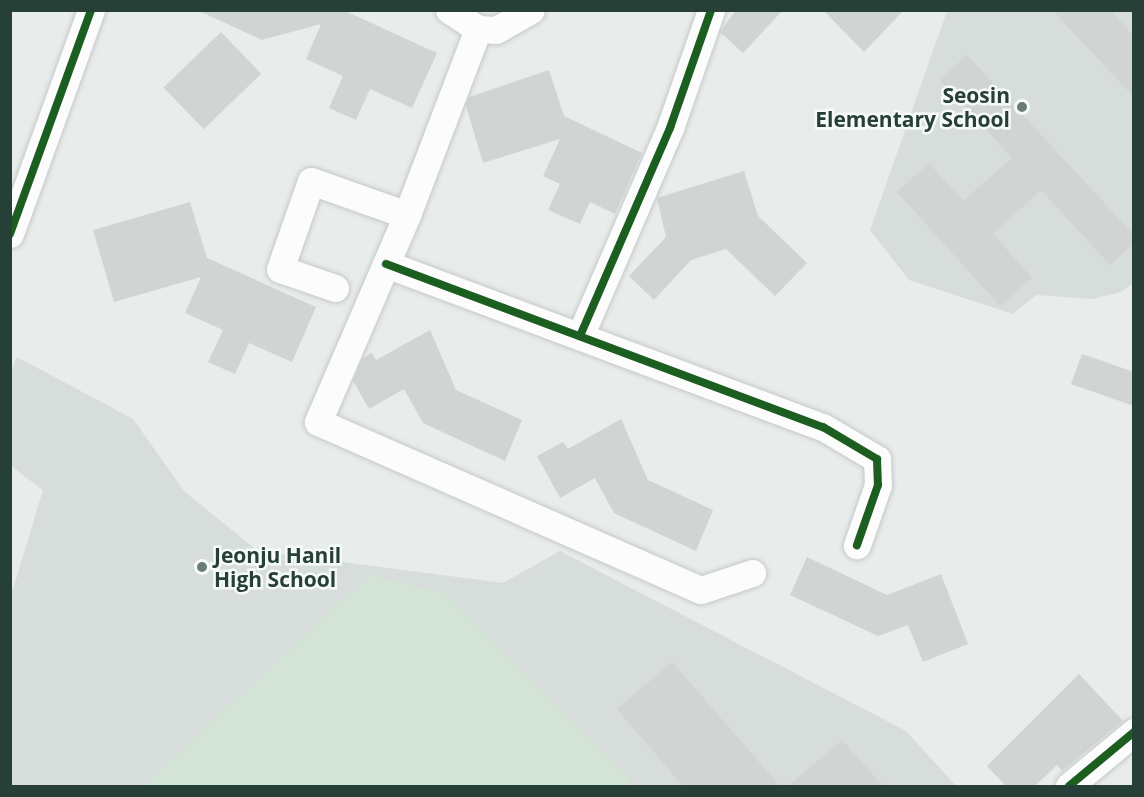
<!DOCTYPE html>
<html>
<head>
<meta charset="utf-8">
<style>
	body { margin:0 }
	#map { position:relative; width:1144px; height:797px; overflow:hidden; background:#e8ecea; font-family:"Open Sans",sans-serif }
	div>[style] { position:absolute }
	.built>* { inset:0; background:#d6ddda }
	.green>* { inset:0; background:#d3e4d7 }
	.building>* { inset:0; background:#d0d5d3; transform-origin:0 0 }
	.roads { filter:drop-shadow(0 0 2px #c5c9c7) drop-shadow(0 0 2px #c5c9c7) }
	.minor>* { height:27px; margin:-13.5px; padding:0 13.5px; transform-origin:13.5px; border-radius:13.5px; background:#fcfcfc }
	.cycleway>* { height:8px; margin:-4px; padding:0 4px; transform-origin:4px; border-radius:4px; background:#1b5e20 }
	.dots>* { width:16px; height:16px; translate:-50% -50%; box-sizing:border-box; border:3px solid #f6faf8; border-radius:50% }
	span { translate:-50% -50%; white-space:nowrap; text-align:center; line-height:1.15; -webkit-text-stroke:5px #f6faf8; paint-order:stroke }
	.poi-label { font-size:21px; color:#263f37; font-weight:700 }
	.right { translate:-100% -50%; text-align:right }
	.left { translate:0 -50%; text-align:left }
	.frame { position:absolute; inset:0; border:12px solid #263f37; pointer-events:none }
</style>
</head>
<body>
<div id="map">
	<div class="built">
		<i style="clip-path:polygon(947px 11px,1133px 11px,1134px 282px,1121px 292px,1092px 299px,1036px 295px,1013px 314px,909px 280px,870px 230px)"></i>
		<i style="clip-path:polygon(17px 357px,133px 419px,185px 492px,258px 551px,503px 583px,560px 551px,906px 731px,956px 786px,11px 786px,11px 596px,43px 490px,11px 466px,10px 374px)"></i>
	</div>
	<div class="green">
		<i style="clip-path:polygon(370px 575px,447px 595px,630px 781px,624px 786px,143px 786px)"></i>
	</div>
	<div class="building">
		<i style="clip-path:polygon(197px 10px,343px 10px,437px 53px,412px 108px,370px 89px,356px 120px,329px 108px,343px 76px,306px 59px,321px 24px,262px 40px)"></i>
		<i style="clip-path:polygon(736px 10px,783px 10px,743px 53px,720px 32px)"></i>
		<i style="clip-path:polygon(823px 10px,904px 10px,864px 52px)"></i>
		<i style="clip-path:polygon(1052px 10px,1110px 10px,1134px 36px,1134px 97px)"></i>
		<i style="left:221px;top:32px;width:58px;height:80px;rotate:46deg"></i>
		<i style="clip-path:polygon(967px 55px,1134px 235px,1134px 243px,1110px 265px,1041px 190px,993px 234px,1032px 278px,1000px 306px,897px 192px,929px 163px,963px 201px,1012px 158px,940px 80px)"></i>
		<i style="clip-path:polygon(549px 70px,564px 116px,642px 153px,615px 214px,590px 202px,580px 224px,548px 210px,560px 184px,543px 176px,560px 139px,483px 163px,466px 106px,469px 97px)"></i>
		<i style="clip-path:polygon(744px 171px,758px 216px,807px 263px,775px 296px,726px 249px,691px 260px,654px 300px,629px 276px,666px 237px,657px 198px)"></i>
		<i style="clip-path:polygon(190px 202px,207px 258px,316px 307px,292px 362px,249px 343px,235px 374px,208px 362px,223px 330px,185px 313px,201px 277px,114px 302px,93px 230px)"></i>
		<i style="clip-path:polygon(430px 330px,456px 390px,522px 420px,505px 461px,423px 423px,404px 389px,369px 409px,353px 381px,363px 358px,372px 353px,376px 360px)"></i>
		<i style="clip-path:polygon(1082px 354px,1134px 372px,1134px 406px,1071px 384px)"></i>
		<i style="clip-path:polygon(621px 419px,648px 480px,713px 510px,696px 551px,614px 513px,595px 478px,560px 498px,537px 456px,563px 442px,568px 449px)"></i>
		<i style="clip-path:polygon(807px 557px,887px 595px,941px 574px,968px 644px,923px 662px,908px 625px,878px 636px,790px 595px)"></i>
		<i style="clip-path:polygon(672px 662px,780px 786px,683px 786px,617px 709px)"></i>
		<i style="clip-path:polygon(1079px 674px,1123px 721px,1062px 771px,1057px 765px,1035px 786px,1006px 786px,987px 766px)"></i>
		<i style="clip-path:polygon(842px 740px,883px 786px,788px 786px)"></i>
	</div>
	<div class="roads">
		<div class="minor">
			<i style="left:449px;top:10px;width:35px;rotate:33deg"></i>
			<i style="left:478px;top:29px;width:18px;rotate:3deg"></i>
			<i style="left:496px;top:30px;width:40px;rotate:-29.7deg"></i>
			<i style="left:478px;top:29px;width:199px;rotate:110.9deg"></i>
			<i style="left:407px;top:215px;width:225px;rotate:113.3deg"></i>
			<i style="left:318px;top:422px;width:418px;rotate:23.7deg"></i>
			<i style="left:701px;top:590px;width:54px;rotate:-18.4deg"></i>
			<i style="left:10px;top:234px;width:238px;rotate:-70.1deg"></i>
			<i style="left:386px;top:264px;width:466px;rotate:20.5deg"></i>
			<i style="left:823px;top:427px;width:63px;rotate:30.7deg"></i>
			<i style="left:877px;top:459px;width:26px;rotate:88deg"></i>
			<i style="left:878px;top:485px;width:64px;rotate:109.3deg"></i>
			<i style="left:335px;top:288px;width:58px;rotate:-160.9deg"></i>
			<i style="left:280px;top:269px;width:93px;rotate:-70.6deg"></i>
			<i style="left:311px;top:181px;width:102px;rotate:19.5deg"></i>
			<i style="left:580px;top:336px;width:227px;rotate:-66.6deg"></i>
			<i style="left:670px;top:128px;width:125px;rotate:-70.8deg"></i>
			<i style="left:1069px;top:786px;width:85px;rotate:-39.7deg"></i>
		</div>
	</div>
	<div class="cycleway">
		<i style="left:10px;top:234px;width:238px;rotate:-70.1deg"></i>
		<i style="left:386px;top:264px;width:466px;rotate:20.5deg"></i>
		<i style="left:823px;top:427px;width:63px;rotate:30.7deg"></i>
		<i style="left:877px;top:459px;width:26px;rotate:88deg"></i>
		<i style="left:878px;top:485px;width:64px;rotate:109.3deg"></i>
		<i style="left:580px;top:336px;width:227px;rotate:-66.6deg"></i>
		<i style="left:670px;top:128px;width:125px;rotate:-70.8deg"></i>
		<i style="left:1069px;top:786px;width:85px;rotate:-39.7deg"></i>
	</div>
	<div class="dots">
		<i style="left:1022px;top:107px;background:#6a7c76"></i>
		<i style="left:202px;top:567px;background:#6a7c76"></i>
	</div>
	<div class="poi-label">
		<span class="right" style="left:1010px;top:107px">Seosin<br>Elementary School</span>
		<span class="left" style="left:214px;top:567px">Jeonju Hanil<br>High School</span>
	</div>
	<div class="frame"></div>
</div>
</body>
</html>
